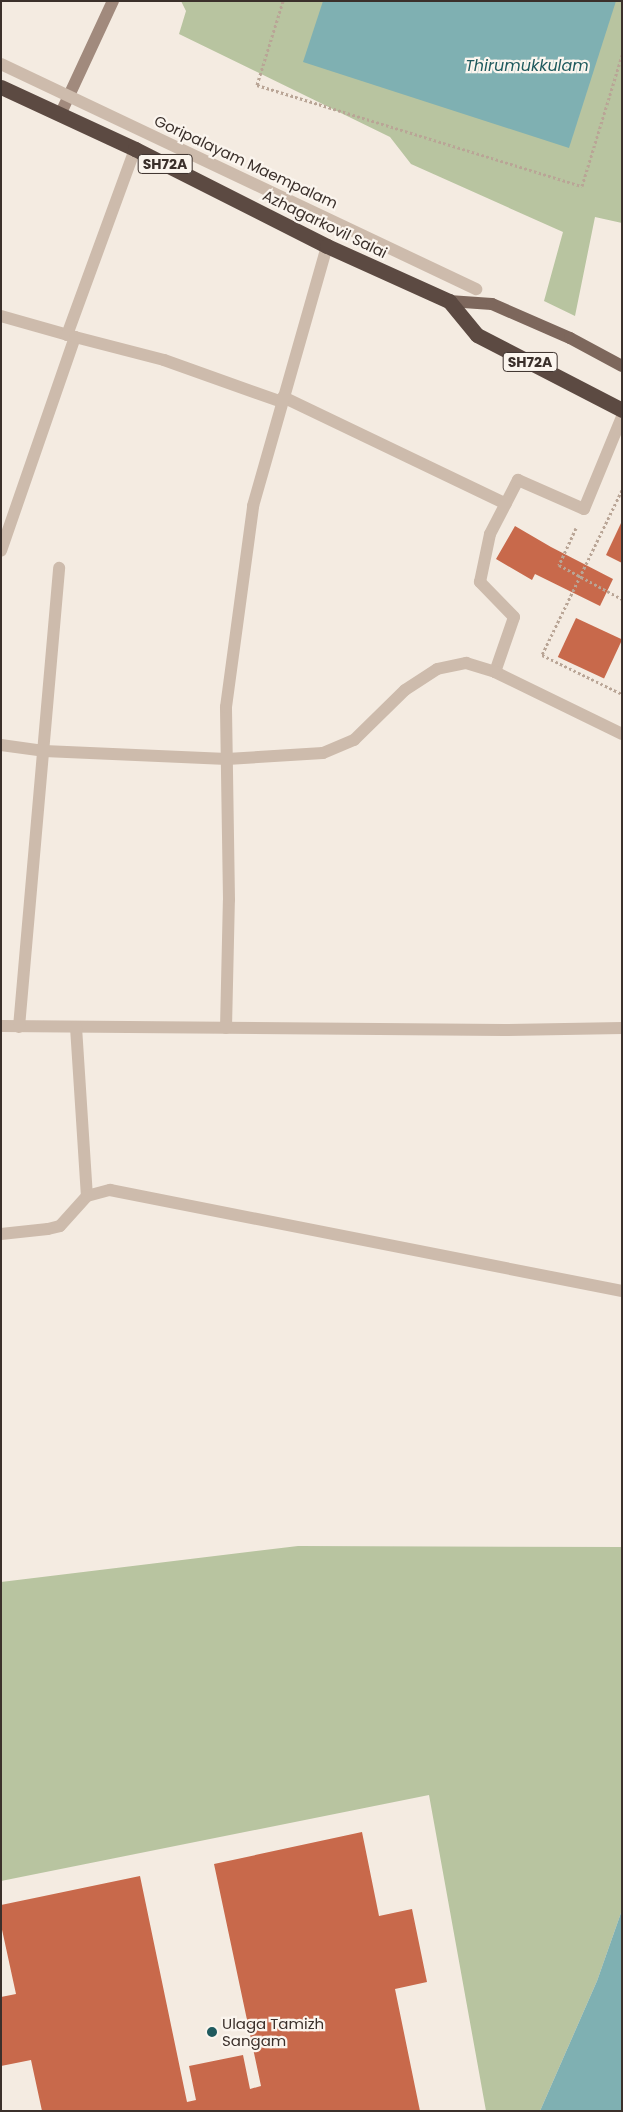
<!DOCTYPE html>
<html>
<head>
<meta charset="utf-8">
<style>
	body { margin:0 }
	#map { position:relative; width:623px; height:2112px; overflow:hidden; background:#f4ebe1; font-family:Poppins,sans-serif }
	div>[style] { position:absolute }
	.green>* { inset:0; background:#b8c4a0 }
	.water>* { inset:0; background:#7fb0b2 }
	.building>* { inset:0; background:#c8694b; transform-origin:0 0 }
	.path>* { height:3px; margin-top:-1.5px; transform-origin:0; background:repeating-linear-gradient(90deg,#b9a596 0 2.5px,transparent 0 5px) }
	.street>* { height:12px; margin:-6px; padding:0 6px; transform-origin:6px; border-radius:6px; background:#cdbbac }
	.secondary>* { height:12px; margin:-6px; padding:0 6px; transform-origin:6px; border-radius:6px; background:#a18a7d }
	.primary>* { height:12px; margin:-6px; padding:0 6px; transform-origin:6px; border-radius:6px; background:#7d675c }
	.highway>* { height:15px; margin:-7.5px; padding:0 7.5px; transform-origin:7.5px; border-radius:7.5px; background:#5c4a42 }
	.street-bridge>* { height:12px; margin:-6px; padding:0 6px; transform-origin:6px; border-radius:6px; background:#cdbbac }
	.dots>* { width:14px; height:14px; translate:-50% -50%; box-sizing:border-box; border:2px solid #fbf5ee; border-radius:50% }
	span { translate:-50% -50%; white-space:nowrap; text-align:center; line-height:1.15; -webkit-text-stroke:4.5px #fbf5ee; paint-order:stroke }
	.shield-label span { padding:1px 4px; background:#fbf5ee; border:1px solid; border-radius:4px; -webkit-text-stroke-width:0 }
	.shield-label { font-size:14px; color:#3b302b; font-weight:700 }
	.street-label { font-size:15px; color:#3b302b }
	.poi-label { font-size:15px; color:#3b302b }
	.left { translate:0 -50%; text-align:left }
	.water-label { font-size:16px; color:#1f5a5e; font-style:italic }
	.frame { position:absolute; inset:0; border:2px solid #3b302b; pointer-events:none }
</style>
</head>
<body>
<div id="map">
	<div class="green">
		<i style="clip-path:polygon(181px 1px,622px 1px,622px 223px,595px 217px,575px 316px,544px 301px,563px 232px,411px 164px,390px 137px,179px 34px,186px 11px)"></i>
		<i style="clip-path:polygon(298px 1546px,622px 1547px,622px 1910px,597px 1981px,540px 2111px,486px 2111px,429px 1795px,1px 1881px,1px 1582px)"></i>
	</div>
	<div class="water">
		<i style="clip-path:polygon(323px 1px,616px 1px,569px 148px,303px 62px)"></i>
		<i style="clip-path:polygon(622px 1910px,622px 2111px,540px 2111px,597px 1981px)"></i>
	</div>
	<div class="building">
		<i style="clip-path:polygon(622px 521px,622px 563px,606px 555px)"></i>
		<i style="clip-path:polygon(515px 526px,551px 547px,613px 579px,600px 606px,535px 574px,532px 580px,496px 559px)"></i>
		<i style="left:576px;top:618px;width:51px;height:43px;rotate:25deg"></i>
		<i style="clip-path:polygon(362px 1832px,379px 1916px,412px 1909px,427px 1982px,395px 1989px,420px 2111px,42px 2111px,31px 2060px,1px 2066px,1px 1997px,16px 1994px,1px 1925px,1px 1905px,140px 1876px,187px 2102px,196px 2100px,189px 2066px,243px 2055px,250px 2089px,261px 2086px,214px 1864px)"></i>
	</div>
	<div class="path">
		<i style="left:283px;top:1px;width:88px;rotate:107.2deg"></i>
		<i style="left:257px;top:85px;width:340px;rotate:17.3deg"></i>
		<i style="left:582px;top:186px;width:137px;rotate:-73deg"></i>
		<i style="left:622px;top:490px;width:183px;rotate:115.9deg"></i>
		<i style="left:542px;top:655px;width:89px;rotate:26deg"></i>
		<i style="left:576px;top:528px;width:41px;rotate:114.7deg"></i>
		<i style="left:559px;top:565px;width:72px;rotate:28.4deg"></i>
	</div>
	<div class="street">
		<i style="left:1px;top:316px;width:77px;rotate:15.8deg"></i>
		<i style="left:75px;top:337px;width:226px;rotate:109.1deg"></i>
		<i style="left:67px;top:335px;width:198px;rotate:-69.9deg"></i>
		<i style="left:75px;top:337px;width:92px;rotate:14.5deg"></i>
		<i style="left:164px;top:360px;width:125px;rotate:19.6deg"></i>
		<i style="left:283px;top:397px;width:247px;rotate:25.6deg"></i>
		<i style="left:495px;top:672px;width:58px;rotate:-70.9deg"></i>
		<i style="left:514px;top:617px;width:49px;rotate:-134.2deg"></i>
		<i style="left:480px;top:582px;width:49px;rotate:-78.2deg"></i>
		<i style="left:490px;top:534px;width:61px;rotate:-62.6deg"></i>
		<i style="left:518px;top:480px;width:72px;rotate:23.7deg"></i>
		<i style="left:584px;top:509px;width:100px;rotate:-67.6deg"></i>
		<i style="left:1px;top:745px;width:43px;rotate:7.9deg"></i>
		<i style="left:44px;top:751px;width:183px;rotate:2.5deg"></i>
		<i style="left:227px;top:759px;width:96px;rotate:-3.6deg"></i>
		<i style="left:323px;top:753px;width:34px;rotate:-23deg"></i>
		<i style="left:354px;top:740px;width:71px;rotate:-44.4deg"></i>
		<i style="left:405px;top:690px;width:38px;rotate:-33deg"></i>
		<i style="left:437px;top:669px;width:30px;rotate:-12deg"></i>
		<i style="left:466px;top:663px;width:30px;rotate:17deg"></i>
		<i style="left:495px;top:672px;width:141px;rotate:26deg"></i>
		<i style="left:1px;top:1026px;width:503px;rotate:0.46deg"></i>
		<i style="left:504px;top:1030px;width:118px;rotate:-1deg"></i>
		<i style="left:19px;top:1027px;width:461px;rotate:-85deg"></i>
		<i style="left:76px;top:1027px;width:169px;rotate:86.3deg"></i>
		<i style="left:226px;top:1028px;width:128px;rotate:-88.7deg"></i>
		<i style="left:229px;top:900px;width:193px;rotate:-90.9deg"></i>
		<i style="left:226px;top:707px;width:203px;rotate:-82.3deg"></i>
		<i style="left:253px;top:506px;width:270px;rotate:-74.1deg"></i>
		<i style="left:1px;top:1234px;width:47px;rotate:-6.1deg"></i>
		<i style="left:48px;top:1229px;width:12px;rotate:-14deg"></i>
		<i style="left:60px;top:1226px;width:40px;rotate:-48deg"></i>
		<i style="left:87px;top:1196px;width:24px;rotate:-15deg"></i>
		<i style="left:110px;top:1190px;width:522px;rotate:11.16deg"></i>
	</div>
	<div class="secondary">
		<i style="left:60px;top:115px;width:126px;rotate:-65.1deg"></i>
	</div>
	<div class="primary">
		<i style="left:449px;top:301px;width:43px;rotate:4deg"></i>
		<i style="left:492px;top:304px;width:85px;rotate:23.6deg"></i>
		<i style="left:570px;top:338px;width:59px;rotate:28.3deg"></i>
	</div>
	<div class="highway">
		<i style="left:1px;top:87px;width:148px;rotate:24.8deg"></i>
		<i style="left:135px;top:149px;width:215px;rotate:26.8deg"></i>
		<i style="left:327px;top:246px;width:134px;rotate:24.3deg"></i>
		<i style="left:449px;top:301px;width:44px;rotate:50.5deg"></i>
		<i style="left:477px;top:335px;width:163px;rotate:27.3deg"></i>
	</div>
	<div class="street-bridge">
		<i style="left:1px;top:64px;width:526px;rotate:25.35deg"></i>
	</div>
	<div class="dots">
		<i style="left:212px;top:2032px;background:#1f5a5e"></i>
	</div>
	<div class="shield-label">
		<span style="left:165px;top:164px">SH72A</span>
		<span style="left:530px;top:362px">SH72A</span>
	</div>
	<div class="street-label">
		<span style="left:246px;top:162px;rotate:25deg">Goripalayam Maempalam</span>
		<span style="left:325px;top:224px;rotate:26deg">Azhagarkovil Salai</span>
	</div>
	<div class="poi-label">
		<span class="left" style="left:222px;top:2032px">Ulaga Tamizh<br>Sangam</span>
	</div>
	<div class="water-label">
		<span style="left:527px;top:66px">Thirumukkulam</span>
	</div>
	<div class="frame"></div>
</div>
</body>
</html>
